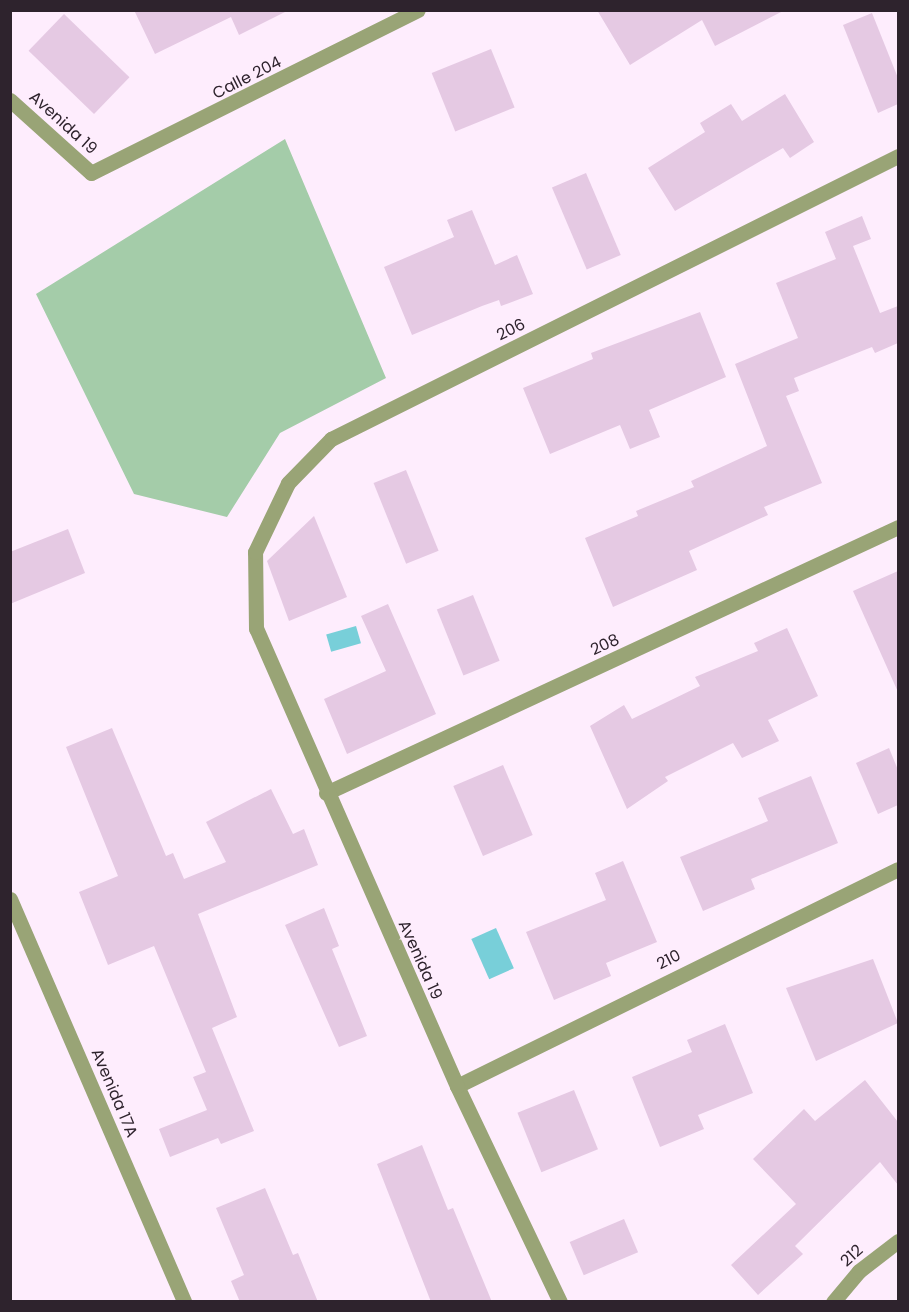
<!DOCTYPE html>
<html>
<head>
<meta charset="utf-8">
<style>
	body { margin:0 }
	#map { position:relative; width:909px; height:1312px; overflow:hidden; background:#feedfd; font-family:Poppins,sans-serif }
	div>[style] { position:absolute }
	.green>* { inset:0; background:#a4cca9 }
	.water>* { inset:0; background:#78cfd9; transform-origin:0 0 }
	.building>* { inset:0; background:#e5c9e3; transform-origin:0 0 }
	.street>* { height:15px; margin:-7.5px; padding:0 7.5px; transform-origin:7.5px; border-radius:7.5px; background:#99a476 }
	span { translate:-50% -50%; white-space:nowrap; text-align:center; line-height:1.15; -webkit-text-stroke:5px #feedfd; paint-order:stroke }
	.street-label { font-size:16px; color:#2e232d }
	.frame { position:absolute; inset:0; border:12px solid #2e232d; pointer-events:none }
</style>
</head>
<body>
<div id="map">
	<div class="green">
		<i style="clip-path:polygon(285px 139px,386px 378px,280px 433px,227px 517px,134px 494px,36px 294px)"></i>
	</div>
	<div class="water">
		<i style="left:356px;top:626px;width:18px;height:31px;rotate:74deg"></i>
		<i style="left:496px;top:928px;width:44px;height:27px;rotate:66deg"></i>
	</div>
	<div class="building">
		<i style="clip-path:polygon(134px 10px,289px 10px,239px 35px,231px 17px,155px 54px)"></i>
		<i style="clip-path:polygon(597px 10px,785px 10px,715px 46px,702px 20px,630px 65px)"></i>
		<i style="clip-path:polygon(872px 13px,898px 78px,898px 104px,878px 113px,843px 25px)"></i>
		<i style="left:64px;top:14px;width:91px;height:51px;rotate:44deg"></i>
		<i style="left:491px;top:49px;width:63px;height:64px;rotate:68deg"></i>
		<i style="clip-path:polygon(785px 94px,814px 142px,790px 158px,783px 148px,675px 211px,648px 168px,705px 132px,700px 123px,731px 104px,742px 121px)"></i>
		<i style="left:586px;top:173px;width:89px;height:37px;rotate:67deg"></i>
		<i style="clip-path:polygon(472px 210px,495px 265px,517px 255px,533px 294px,501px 306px,499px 300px,482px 306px,412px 335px,384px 267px,454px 237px,447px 220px)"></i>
		<i style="clip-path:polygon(862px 216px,871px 239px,853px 246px,880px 313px,898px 306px,898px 343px,875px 353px,872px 347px,794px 378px,799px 391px,786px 396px,822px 483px,764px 507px,768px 515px,689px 551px,697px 570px,613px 607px,585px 538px,638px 516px,636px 511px,694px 487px,691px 481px,767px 446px,735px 364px,798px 338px,776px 283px,836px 259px,825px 232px)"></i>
		<i style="clip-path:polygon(700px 312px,726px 377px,649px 410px,660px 437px,630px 449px,620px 425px,550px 454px,523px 388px,593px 359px,591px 353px)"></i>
		<i style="left:406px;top:470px;width:87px;height:35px;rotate:68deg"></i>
		<i style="clip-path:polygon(314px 516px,347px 597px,289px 621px,267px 561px)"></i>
		<i style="clip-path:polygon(68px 529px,85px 573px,10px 604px,10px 552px)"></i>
		<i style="clip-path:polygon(898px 571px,898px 692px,853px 591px)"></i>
		<i style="left:473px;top:595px;width:71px;height:39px;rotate:68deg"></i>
		<i style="clip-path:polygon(388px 604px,436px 714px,347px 754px,324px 699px,386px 671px,361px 616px)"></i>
		<i style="clip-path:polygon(787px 628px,818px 696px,768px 720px,779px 741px,742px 758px,733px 743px,665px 777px,668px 781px,627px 809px,590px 726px,624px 705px,632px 719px,700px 686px,695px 677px,758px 651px,754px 643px)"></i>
		<i style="clip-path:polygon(112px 728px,166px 856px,173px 853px,184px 879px,226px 862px,206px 822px,271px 789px,293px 834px,304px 829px,318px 865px,198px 914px,237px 1017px,212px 1028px,254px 1131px,221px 1144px,218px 1138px,170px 1157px,159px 1129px,207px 1110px,193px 1077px,206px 1072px,154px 946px,108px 965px,79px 892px,118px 876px,66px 747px)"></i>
		<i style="clip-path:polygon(889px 748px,898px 770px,898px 805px,878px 814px,856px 763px)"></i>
		<i style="left:503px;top:765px;width:76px;height:54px;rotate:67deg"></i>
		<i style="clip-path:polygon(811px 776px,838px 843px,751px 879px,755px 889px,703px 911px,680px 857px,768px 821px,758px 798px)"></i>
		<i style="clip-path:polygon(623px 861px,657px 942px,606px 963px,611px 976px,554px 1000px,526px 932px,606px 900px,595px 873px)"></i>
		<i style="clip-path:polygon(324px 908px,339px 946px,332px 949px,367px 1036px,339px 1047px,285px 925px)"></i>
		<i style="clip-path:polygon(873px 959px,898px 1023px,816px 1061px,786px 988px)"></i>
		<i style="clip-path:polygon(725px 1024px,753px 1093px,698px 1115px,704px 1129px,660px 1147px,632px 1077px,692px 1052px,687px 1040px)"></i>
		<i style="clip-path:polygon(865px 1080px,898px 1122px,898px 1185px,880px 1162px,795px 1246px,803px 1254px,758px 1295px,731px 1265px,796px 1204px,753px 1159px,804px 1109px,815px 1121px)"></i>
		<i style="left:574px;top:1090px;width:64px;height:61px;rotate:68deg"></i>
		<i style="clip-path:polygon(422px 1145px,448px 1210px,453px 1208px,492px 1302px,431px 1302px,377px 1164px)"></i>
		<i style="clip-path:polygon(265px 1188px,293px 1255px,298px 1253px,318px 1302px,240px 1302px,231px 1281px,244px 1275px,216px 1208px)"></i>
		<i style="left:624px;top:1219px;width:36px;height:59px;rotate:67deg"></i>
	</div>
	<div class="street">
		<i style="left:10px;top:100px;width:109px;rotate:42deg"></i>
		<i style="left:91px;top:173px;width:365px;rotate:-26.5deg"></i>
		<i style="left:326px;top:793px;width:631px;rotate:-24.94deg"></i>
		<i style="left:10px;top:899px;width:439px;rotate:66.6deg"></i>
		<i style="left:457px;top:1086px;width:491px;rotate:-26.2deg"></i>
		<i style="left:560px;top:1302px;width:239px;rotate:-115.5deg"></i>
		<i style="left:457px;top:1086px;width:499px;rotate:-113.7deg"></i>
		<i style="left:256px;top:629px;width:77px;rotate:-90.7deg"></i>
		<i style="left:255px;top:552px;width:76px;rotate:-64.4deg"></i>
		<i style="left:288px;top:483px;width:62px;rotate:-45.7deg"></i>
		<i style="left:331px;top:439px;width:634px;rotate:-26.52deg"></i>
		<i style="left:833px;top:1302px;width:40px;rotate:-50deg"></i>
		<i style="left:859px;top:1271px;width:49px;rotate:-37.6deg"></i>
	</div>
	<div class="street-label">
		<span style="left:247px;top:78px;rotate:-27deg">Calle 204</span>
		<span style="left:63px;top:123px;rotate:42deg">Avenida 19</span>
		<span style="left:511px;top:330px;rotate:-26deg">206</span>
		<span style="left:605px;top:645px;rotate:-25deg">208</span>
		<span style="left:420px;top:960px;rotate:66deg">Avenida 19</span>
		<span style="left:669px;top:960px;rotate:-27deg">210</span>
		<span style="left:114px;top:1093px;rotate:67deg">Avenida 17A</span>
		<span style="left:852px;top:1256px;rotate:-42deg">212</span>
	</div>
	<div class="frame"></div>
</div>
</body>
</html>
